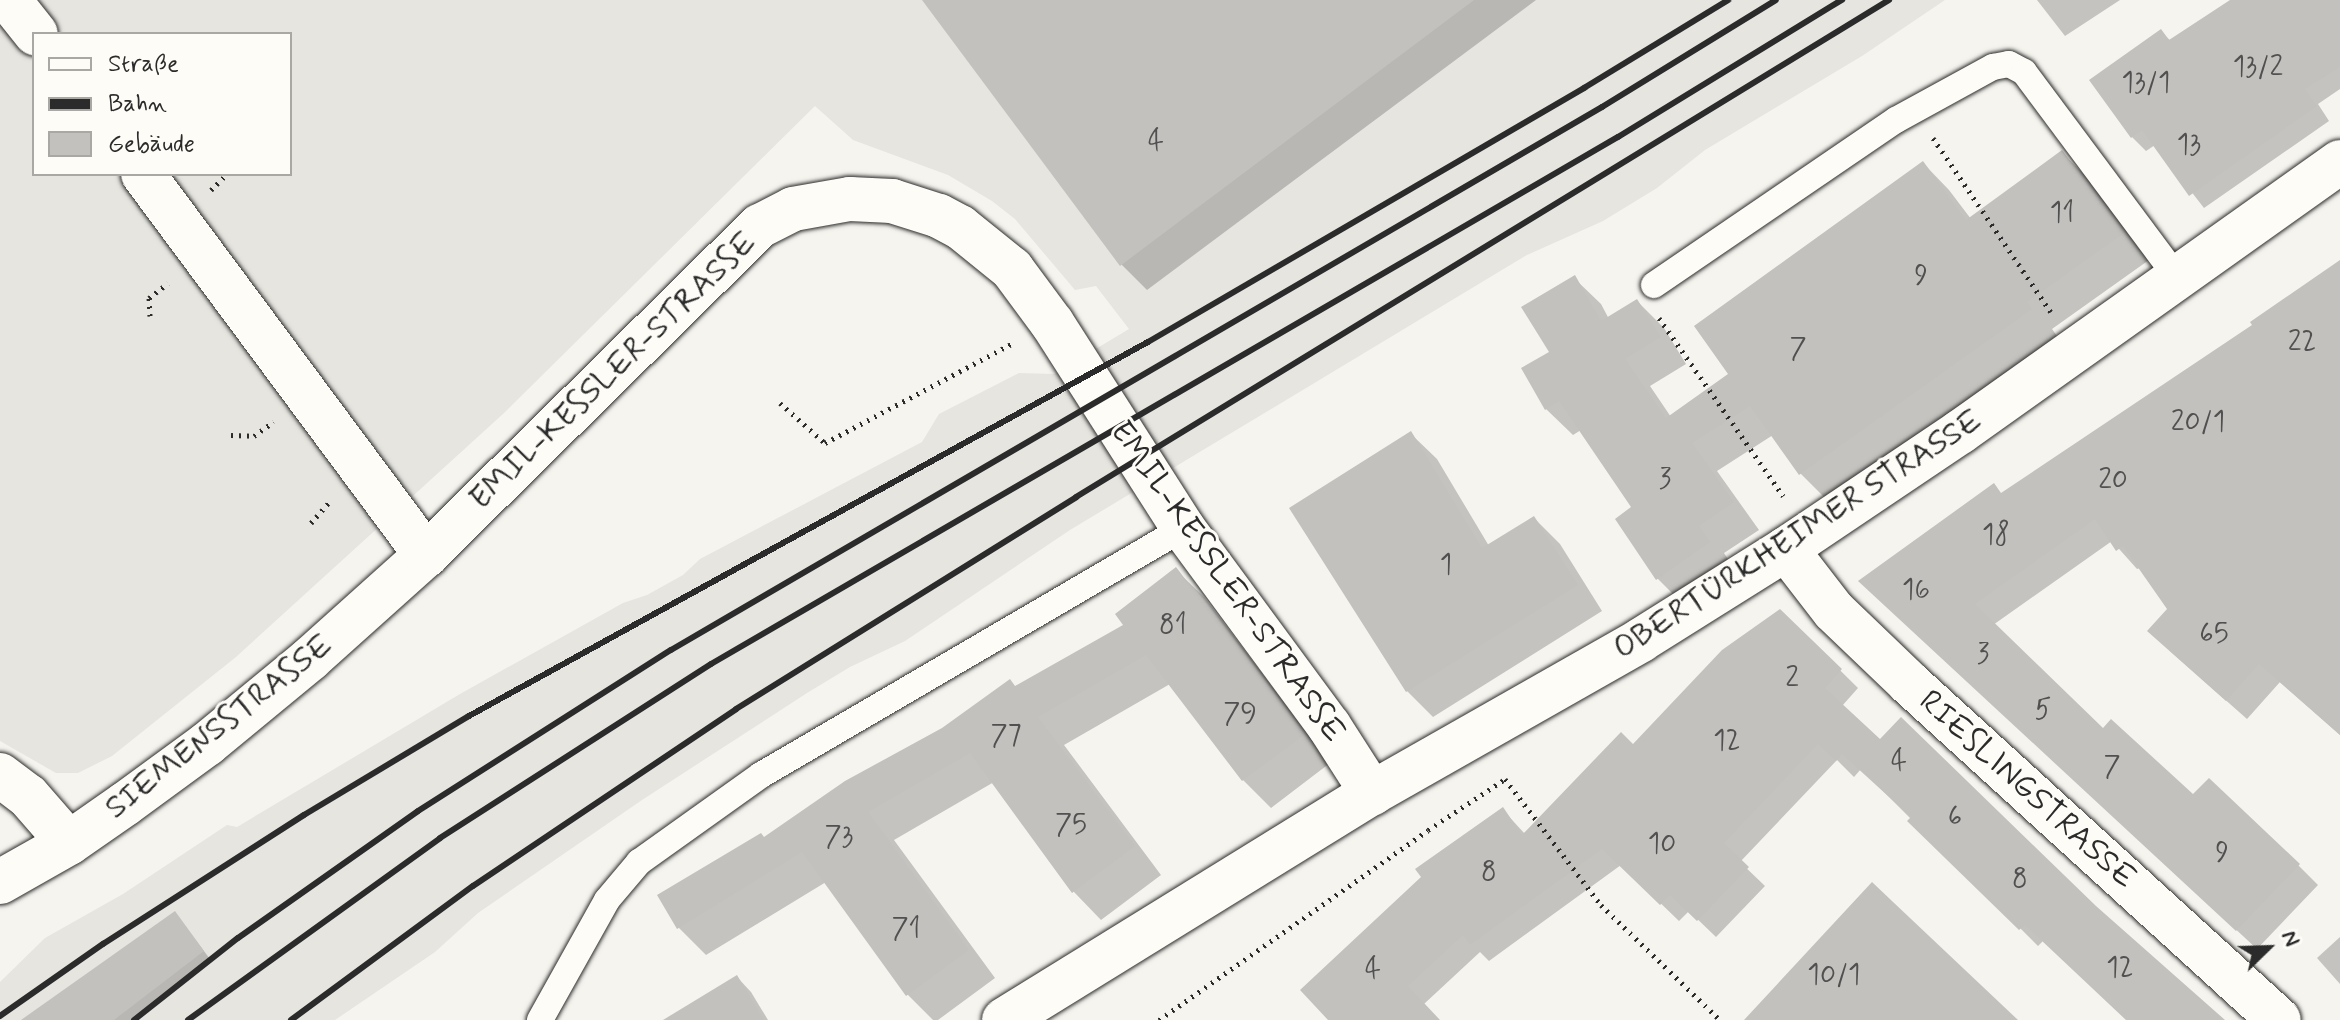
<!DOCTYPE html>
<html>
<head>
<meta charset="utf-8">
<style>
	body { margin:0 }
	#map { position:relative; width:2340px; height:1020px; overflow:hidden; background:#f5f4ef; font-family:Mynerve,sans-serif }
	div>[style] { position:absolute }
	.built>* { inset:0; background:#e6e5e0 }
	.shadow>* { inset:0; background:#0003 }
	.building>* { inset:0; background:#c2c1be }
	.path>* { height:5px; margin-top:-2.5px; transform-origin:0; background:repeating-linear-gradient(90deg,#2b2b2b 0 2px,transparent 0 8px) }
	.roads { filter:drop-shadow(0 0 2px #2b2b2b) drop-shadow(0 0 2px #2b2b2b) }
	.lane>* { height:26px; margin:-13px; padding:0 13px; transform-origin:13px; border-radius:13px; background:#fdfcf7 }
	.street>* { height:44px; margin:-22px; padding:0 22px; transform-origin:22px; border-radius:22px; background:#fdfcf7 }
	.secondary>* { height:44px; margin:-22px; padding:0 22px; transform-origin:22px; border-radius:22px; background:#fdfcf7 }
	.rail>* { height:6px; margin:-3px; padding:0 3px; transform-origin:3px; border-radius:3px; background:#2b2b2b }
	span { translate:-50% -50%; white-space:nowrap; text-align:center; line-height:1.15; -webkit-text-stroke:6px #fdfcf7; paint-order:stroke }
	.number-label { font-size:28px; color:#515050 }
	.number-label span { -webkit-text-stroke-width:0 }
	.street-label { font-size:32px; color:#2b2b2b }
	.legend { position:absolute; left:32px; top:32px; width:260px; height:144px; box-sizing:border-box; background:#fdfcf7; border:2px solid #a9a8a5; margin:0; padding:10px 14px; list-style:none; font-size:24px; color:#2b2b2b }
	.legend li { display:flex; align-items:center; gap:16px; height:40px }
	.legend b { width:40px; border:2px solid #a9a8a5 }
	.north { position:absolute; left:2228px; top:908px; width:80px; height:80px; -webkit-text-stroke:6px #fdfcf7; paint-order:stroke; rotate:67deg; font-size:22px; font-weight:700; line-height:32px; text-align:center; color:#2b2b2b }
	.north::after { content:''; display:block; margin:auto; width:28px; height:36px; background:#2b2b2b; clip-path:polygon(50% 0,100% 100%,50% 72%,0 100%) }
</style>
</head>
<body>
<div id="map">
	<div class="built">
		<i style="clip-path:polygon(evenodd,0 0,1945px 0,1862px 56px,1705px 150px,1657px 188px,1603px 221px,1527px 255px,1070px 530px,905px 641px,850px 667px,807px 693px,642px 800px,478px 913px,435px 952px,335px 1020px,0 1020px,0 982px,45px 938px,123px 894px,227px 825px,237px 827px,460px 694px,623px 603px,647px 595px,683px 575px,700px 559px,922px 442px,939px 414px,1019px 373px,1054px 374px,1129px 329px,1096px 286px,1075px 290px,1015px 219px,992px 201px,948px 175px,853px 140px,815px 106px,504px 413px,236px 657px,112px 756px,78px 773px,56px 773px,0 741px,0 0,34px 34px,290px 34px,290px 174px,34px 174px,34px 34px)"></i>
	</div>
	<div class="shadow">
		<i style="clip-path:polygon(924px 0,1536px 0,1147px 290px,1121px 264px)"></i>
		<i style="clip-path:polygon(2037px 0,2120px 0,2065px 36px)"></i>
		<i style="clip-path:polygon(2233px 0,2340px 0,2340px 89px,2318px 104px,2329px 121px,2204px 208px,2155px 145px,2146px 151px,2132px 137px,2161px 32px,2171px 41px)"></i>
		<i style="clip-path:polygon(2062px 153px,2089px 179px,2149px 260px,2052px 329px,2057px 336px,1827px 500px,1801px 474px,1773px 435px,1717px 471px,1759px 530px,1724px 553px,1735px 570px,1685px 606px,1658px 579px,1618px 520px,1634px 508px,1581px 430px,1573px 435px,1546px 409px,1551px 353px,1574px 278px,1601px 304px,1609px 319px,1637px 301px,1664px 328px,1686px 364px,1650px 386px,1671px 417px,1731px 374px,1923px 163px,1949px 190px,1971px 219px)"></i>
		<i style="clip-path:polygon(2340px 262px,2340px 735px,2280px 682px,2247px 719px,2170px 651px,2169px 609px,2140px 568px,2137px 569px,2112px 541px,1993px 625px,2103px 731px,2193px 797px,2298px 865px,2318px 885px,2257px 949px,1881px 601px,2002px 495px,2255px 326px)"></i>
		<i style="clip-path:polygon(1411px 434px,1437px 459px,1489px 546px,1534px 518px,1560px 544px,1602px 611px,1433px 717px,1407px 691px)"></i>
		<i style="clip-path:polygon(1176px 570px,1204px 597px,1330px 763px,1271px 808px,1243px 780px,1170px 684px,1064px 745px,1161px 875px,1101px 920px,1074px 892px,994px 782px,894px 840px,995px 978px,938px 1020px,933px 1020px,908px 995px,826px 882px,706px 955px,679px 928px,660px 895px,765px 839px,1126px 625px)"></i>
		<i style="clip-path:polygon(1780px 611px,1858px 688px,1842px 706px,1880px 742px,2095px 908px,2224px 1020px,2130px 1020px,2043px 941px,2038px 946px,1861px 769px,1854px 777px,1837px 760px,1740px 862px,1765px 886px,1716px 937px,1689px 911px,1679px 921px,1621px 865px,1489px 961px,1480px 952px,1424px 1004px,1439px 1020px,1330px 1020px,1503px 810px,1525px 834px,1633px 747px)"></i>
		<i style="clip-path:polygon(175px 913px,210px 959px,131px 1020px,27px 1020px)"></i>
		<i style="clip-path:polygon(2340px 937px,2340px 984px,2317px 958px)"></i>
		<i style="clip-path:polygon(737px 977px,751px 992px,768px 1020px,665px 1020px)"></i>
	</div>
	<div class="building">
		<i style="clip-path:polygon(922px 0,1474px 0,1120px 266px)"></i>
		<i style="clip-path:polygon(2230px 0,2340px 0,2340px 67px,2305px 89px,2317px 106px,2189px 196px,2142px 130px,2131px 138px,2089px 80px,2161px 29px,2169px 40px)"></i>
		<i style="clip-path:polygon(2062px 150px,2124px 233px,2027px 302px,2032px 309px,1799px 475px,1750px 406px,1692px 443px,1734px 502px,1699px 526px,1710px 542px,1656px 580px,1615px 519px,1631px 507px,1559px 401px,1545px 410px,1521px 368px,1549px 352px,1521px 307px,1575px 275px,1601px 321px,1637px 299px,1661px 337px,1625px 359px,1666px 418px,1728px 374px,1694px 326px,1923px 161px,1966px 220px)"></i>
		<i style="clip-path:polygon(2340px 260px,2340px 735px,2259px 664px,2226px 701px,2147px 631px,2167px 609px,2123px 546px,2116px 551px,2095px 519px,1975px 604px,2103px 728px,2111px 719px,2193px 794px,2209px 778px,2300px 864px,2236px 931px,1858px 581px,1994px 483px,2001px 493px,2252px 325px,2250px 322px)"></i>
		<i style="clip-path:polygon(1411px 431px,1482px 548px,1534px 516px,1578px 585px,1406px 692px,1289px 508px)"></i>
		<i style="clip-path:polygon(1176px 567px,1304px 735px,1242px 781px,1146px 655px,1038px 717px,1135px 846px,1072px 893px,970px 753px,868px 812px,969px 950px,906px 996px,802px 852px,677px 929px,657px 895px,761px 833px,764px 837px,845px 781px,942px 728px,1010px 679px,1015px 686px,1123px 625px,1115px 614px)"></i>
		<i style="clip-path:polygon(1780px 609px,1842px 669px,1825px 688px,1880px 739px,1901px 717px,2096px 906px,2225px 1020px,2126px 1020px,2025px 925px,2019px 930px,1907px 821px,1911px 817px,1842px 754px,1836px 761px,1818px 744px,1724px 843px,1749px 867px,1697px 921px,1670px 895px,1660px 905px,1602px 849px,1470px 945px,1463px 935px,1408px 986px,1440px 1020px,1328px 1020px,1300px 990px,1421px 877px,1415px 869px,1503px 807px,1522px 835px,1621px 732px,1633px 744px,1722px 650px)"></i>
		<i style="clip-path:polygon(1872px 882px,1892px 901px,2018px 1020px,1744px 1020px)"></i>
		<i style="clip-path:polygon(175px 911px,204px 951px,114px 1020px,21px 1020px)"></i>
		<i style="clip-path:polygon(737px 975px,764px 1020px,663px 1020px)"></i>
	</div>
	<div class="path">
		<i style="left:1933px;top:138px;width:210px;rotate:55.9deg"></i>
		<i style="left:211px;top:190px;width:23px;rotate:-45deg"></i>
		<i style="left:150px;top:316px;width:18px;rotate:-93deg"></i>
		<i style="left:149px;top:298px;width:24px;rotate:-38deg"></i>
		<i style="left:1659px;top:318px;width:217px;rotate:55.1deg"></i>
		<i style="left:780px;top:403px;width:60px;rotate:41.6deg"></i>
		<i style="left:825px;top:443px;width:211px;rotate:-28deg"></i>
		<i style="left:231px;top:435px;width:23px;rotate:2deg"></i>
		<i style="left:254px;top:436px;width:24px;rotate:-36deg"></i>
		<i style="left:311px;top:523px;width:30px;rotate:-49deg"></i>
		<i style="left:1159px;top:1020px;width:329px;rotate:-35.2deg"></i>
		<i style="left:1428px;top:830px;width:92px;rotate:-33.5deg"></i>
		<i style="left:1505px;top:779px;width:158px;rotate:52.7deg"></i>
		<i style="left:1601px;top:905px;width:165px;rotate:44deg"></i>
	</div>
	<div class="roads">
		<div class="lane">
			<i style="left:1654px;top:285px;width:293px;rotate:-34.3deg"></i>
			<i style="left:1896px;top:120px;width:111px;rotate:-28.7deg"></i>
			<i style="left:1993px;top:67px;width:16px;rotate:-11deg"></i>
			<i style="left:2009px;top:64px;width:17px;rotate:28deg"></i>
			<i style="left:2024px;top:72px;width:256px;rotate:53.3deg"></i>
			<i style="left:540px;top:1020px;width:137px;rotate:-60.8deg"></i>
			<i style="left:607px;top:900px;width:50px;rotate:-49.9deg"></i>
			<i style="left:639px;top:862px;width:150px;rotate:-35.5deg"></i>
			<i style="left:761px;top:775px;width:489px;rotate:-30.3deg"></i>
		</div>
		<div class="street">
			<i style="left:9px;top:0;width:43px;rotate:51.5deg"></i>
			<i style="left:143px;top:174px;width:475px;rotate:53.4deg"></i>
			<i style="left:1786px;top:549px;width:78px;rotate:52.3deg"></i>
			<i style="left:1834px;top:611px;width:104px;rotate:43.8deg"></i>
			<i style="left:1909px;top:683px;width:500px;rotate:42.33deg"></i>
			<i style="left:0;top:775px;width:35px;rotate:37deg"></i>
			<i style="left:28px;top:796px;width:62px;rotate:48.9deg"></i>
			<i style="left:0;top:882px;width:79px;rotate:-29.5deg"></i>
			<i style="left:69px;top:843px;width:68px;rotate:-34.9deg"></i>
			<i style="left:125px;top:804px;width:102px;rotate:-36.2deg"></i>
			<i style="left:207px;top:744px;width:134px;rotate:-39.5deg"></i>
			<i style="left:310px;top:659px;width:156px;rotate:-41.9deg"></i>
			<i style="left:426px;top:555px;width:469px;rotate:-44.6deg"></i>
			<i style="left:760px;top:226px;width:37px;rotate:-27deg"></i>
			<i style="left:793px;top:209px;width:58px;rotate:-10deg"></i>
			<i style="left:850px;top:199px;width:42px;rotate:2.7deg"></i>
			<i style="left:892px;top:201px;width:49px;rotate:17.7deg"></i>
			<i style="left:939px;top:216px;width:24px;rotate:28deg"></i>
			<i style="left:960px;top:227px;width:67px;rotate:38.9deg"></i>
			<i style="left:1012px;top:269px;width:67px;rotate:53.5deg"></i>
			<i style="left:1052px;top:323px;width:243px;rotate:57.4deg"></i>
			<i style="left:1183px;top:528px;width:246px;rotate:53.6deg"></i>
			<i style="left:1329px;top:726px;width:80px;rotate:57.3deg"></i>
		</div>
		<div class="secondary">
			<i style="left:1004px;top:1020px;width:432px;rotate:-31.7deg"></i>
			<i style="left:1372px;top:793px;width:309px;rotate:-29.6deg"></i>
			<i style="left:1641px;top:640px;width:171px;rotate:-32.1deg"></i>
			<i style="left:1786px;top:549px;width:210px;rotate:-33.9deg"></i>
			<i style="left:1960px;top:432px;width:466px;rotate:-35.4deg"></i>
		</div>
	</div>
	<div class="rail">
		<i style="left:0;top:1016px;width:126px;rotate:-35deg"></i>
		<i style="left:103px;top:944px;width:239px;rotate:-32.7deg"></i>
		<i style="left:304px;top:815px;width:192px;rotate:-31deg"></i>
		<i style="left:469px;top:716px;width:775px;rotate:-28.85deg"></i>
		<i style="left:1148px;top:342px;width:505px;rotate:-30.22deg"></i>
		<i style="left:1584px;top:88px;width:169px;rotate:-31.4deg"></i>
		<i style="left:134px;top:1020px;width:132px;rotate:-38.3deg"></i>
		<i style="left:238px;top:938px;width:220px;rotate:-35.2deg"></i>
		<i style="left:418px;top:811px;width:300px;rotate:-32.5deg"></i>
		<i style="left:671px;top:650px;width:1078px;rotate:-30.25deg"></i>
		<i style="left:1602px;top:107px;width:204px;rotate:-31.6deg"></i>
		<i style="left:188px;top:1020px;width:311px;rotate:-35.8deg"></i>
		<i style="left:440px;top:838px;width:322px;rotate:-32.7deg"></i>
		<i style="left:711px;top:664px;width:1049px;rotate:-30.16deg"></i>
		<i style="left:1618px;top:137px;width:263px;rotate:-31.5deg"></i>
		<i style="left:291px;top:1020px;width:226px;rotate:-36.4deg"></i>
		<i style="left:473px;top:886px;width:317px;rotate:-33.9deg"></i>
		<i style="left:736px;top:709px;width:401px;rotate:-31.9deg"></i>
		<i style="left:1076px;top:497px;width:953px;rotate:-31.44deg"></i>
	</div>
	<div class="number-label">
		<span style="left:2258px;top:68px">13/2</span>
		<span style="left:2146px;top:84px">13/1</span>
		<span style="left:1156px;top:142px">4</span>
		<span style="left:2189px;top:146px">13</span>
		<span style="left:2062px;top:214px">11</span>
		<span style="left:1921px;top:277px">9</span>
		<span style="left:2302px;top:343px">22</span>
		<span style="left:1798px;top:350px">7</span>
		<span style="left:2198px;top:423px">20/1</span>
		<span style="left:1665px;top:480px">3</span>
		<span style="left:2113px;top:481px">20</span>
		<span style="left:1996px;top:536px">18</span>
		<span style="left:1446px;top:566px">1</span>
		<span style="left:1916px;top:591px">16</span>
		<span style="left:1173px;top:626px">81</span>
		<span style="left:2214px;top:635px">65</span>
		<span style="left:1983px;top:655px">3</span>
		<span style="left:1792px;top:679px">2</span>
		<span style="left:2043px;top:711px">5</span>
		<span style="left:1240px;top:715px">79</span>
		<span style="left:1006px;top:737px">77</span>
		<span style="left:1727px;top:742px">12</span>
		<span style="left:1899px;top:762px">4</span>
		<span style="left:2112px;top:768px">7</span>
		<span style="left:1955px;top:818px">6</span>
		<span style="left:1071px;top:826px">75</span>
		<span style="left:839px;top:838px">73</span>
		<span style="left:1662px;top:845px">10</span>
		<span style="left:2222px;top:854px">9</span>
		<span style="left:1489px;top:873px">8</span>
		<span style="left:2020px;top:880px">8</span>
		<span style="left:906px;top:930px">71</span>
		<span style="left:2120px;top:969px">12</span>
		<span style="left:1373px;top:970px">4</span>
		<span style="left:1834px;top:976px">10/1</span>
	</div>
	<div class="street-label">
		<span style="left:613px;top:371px;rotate:-44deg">EMIL-KESSLER-STRASSE</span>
		<span style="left:1798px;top:535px;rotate:-33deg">OBERTÜRKHEIMER STRASSE</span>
		<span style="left:1227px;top:582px;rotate:55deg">EMIL-KESSLER-STRASSE</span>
		<span style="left:219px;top:727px;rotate:-38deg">SIEMENSSTRASSE</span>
		<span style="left:2027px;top:790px;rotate:42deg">RIESLINGSTRASSE</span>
	</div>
	<ul class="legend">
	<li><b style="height:10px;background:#fdfcf7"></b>Straße</li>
	<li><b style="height:10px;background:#2b2b2b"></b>Bahn</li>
	<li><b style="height:22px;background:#c2c1be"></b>Gebäude</li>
	</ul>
	<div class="north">N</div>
</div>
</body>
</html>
